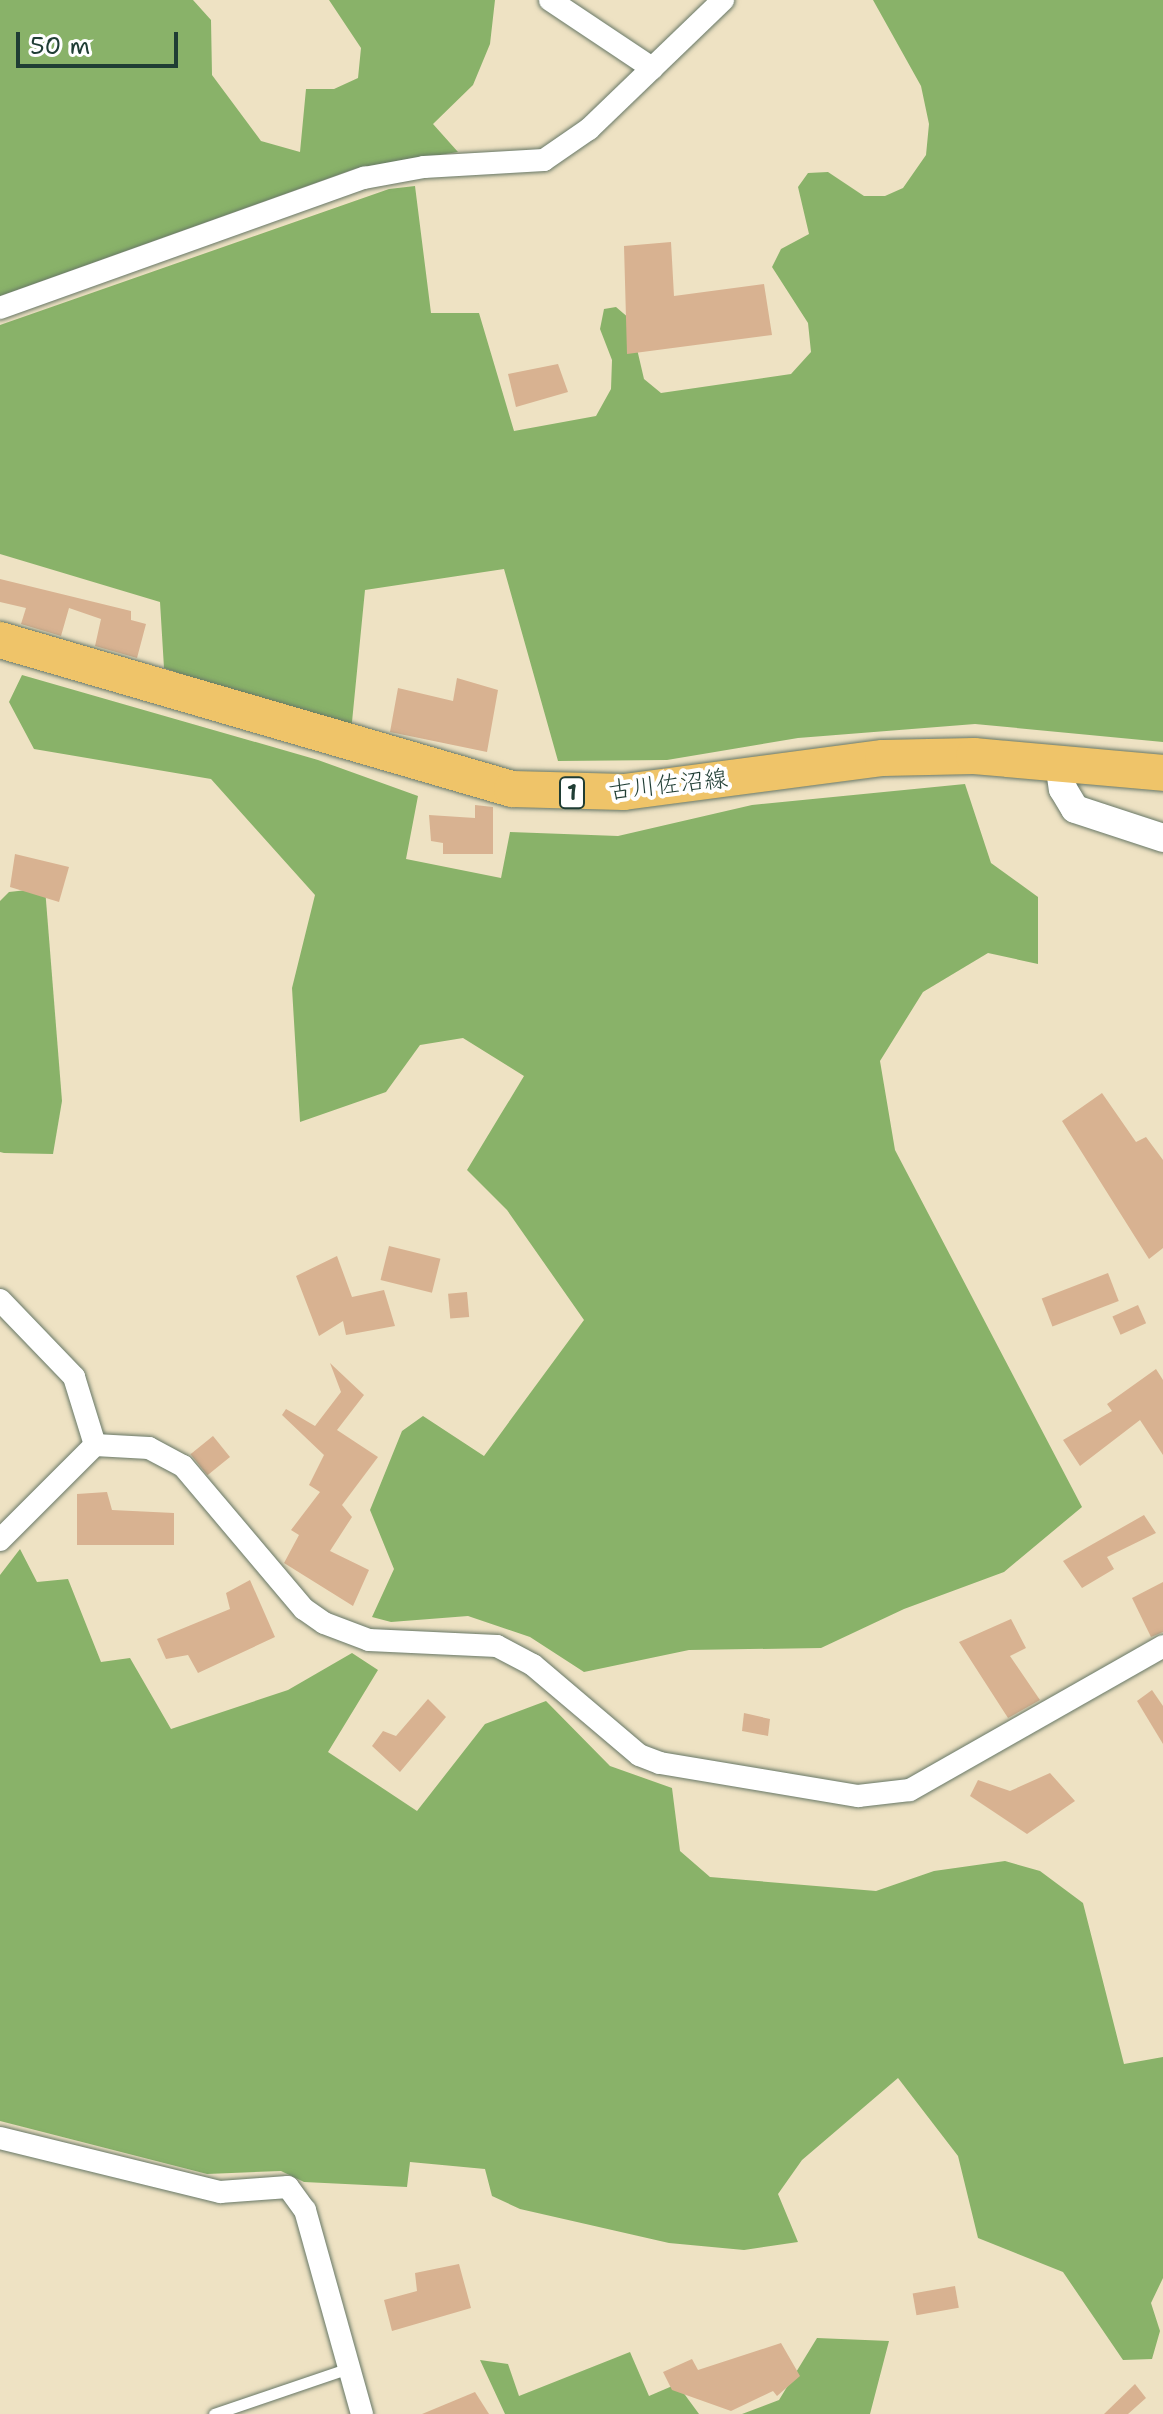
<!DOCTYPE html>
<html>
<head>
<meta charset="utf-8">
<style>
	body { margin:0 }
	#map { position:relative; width:1163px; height:2414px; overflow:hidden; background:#eee2c3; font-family:"Shantell Sans","Klee One",sans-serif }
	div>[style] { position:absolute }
	.forest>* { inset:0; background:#89b269 }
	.building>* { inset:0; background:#d8b291; transform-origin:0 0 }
	.roads { filter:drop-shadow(0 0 2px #677766) drop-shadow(0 0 2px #677766) }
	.service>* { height:11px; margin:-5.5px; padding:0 5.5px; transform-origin:5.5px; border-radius:5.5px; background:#fff }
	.minor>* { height:22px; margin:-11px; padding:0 11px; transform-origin:11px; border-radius:11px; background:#fff }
	.tertiary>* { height:28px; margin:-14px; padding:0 14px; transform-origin:14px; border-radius:14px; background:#fff }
	.primary>* { height:36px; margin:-18px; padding:0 18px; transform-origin:18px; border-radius:18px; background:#efc469 }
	span { translate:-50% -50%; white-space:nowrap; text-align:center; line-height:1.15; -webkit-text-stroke:8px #fff; paint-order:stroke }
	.shield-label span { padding:2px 6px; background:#fff; border:2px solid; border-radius:6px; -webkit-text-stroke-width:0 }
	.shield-label { font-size:22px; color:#1f3d34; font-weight:700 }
	.street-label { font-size:24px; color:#1f3d34 }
	.scale { position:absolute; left:16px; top:32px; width:162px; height:36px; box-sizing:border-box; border:4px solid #1f3d34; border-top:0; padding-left:10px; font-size:24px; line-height:28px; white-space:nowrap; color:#1f3d34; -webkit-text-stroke:6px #fff; paint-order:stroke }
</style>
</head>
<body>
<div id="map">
	<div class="forest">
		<i style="clip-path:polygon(0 0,193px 0,211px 20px,212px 75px,261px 141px,300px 152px,306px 89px,334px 89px,358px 78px,361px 48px,329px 0,495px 0,490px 44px,473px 85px,433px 124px,458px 152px,357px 168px,0 296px)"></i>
		<i style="clip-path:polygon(873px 0,1163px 0,1163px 742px,975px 724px,798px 738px,667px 760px,558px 761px,504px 569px,365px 590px,351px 732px,164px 668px,160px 602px,0 554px,0 325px,389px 189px,415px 186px,431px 313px,479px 313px,514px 431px,596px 416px,611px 389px,612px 360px,600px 329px,604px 309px,616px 307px,630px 319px,644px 379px,661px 393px,791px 374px,811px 352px,808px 323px,772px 267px,781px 249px,809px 234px,798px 187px,808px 173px,828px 172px,864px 196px,885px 196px,903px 188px,926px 155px,929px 124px,921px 86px)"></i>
		<i style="clip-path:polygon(22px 675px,318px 760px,418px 796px,406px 859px,501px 878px,510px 832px,618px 836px,752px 805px,965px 784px,991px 863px,1038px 897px,1038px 964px,988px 953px,923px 992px,880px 1061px,895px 1150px,1082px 1507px,1004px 1572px,904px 1609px,821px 1648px,689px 1650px,584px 1672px,530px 1637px,468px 1616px,391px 1622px,372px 1617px,394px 1569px,370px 1510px,402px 1431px,423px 1416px,484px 1456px,584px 1320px,507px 1210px,467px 1170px,524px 1076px,463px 1038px,420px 1045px,386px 1092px,300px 1122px,292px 988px,315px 895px,211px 779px,34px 749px,9px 702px)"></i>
		<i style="clip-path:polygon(45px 888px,62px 1101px,53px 1154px,4px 1153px,0 1152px,0 901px,9px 892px)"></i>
		<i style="clip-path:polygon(20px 1549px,37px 1582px,68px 1579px,101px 1662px,130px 1658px,171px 1729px,288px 1690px,352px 1653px,378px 1670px,328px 1752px,417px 1811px,485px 1724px,546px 1701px,610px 1766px,672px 1788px,680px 1851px,710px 1877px,876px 1891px,934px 1871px,1005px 1861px,1040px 1871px,1083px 1903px,1124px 2064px,1163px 2057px,1163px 2278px,1151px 2303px,1160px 2331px,1152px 2359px,1123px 2360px,1063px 2272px,978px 2238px,958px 2156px,898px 2078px,802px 2160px,778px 2194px,798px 2242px,744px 2250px,669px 2243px,520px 2209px,492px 2196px,485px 2169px,410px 2162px,407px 2187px,304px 2182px,281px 2171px,207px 2174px,0 2121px,0 1575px)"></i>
		<i style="clip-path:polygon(817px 2338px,889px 2341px,870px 2414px,742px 2414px,779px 2400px)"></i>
		<i style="clip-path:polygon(630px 2352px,649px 2396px,677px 2384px,699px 2414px,505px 2414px,480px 2360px,508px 2364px,519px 2396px)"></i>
	</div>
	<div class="building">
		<i style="clip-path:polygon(671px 242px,674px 296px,764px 284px,772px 335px,627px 354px,624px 246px)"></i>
		<i style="clip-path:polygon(558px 364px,568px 392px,516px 407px,508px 374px)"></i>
		<i style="clip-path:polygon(0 579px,131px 611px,131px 620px,146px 624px,137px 658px,95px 646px,101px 619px,69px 608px,61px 636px,21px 624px,26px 608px,0 602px)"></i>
		<i style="clip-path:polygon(457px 678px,498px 690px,487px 752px,390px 732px,398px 688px,453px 701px)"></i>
		<i style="clip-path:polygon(475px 805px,493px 807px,493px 854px,443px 854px,443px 843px,431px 841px,429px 815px,475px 818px)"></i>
		<i style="clip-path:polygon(15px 854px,69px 867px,59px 902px,10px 887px)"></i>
		<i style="clip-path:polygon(1102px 1093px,1136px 1142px,1146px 1137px,1163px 1160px,1163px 1248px,1149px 1259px,1062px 1121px)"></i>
		<i style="left:389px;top:1246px;width:53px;height:35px;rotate:14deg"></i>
		<i style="clip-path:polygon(337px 1256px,352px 1297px,384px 1290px,395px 1326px,346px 1335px,343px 1321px,319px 1336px,296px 1276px)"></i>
		<i style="left:1108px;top:1273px;width:30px;height:71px;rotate:69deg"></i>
		<i style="left:467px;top:1292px;width:25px;height:19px;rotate:85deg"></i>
		<i style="left:1138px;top:1305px;width:20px;height:28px;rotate:66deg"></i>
		<i style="clip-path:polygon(330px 1363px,364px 1395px,337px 1430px,378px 1457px,342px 1505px,352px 1517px,330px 1551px,369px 1570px,353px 1606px,284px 1563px,299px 1535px,291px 1530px,320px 1492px,309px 1485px,324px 1455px,282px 1415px,286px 1409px,315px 1426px,341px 1392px)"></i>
		<i style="clip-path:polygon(1156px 1369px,1163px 1380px,1163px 1455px,1140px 1420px,1080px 1466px,1063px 1440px,1112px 1411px,1107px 1404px)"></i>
		<i style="left:213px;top:1436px;width:27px;height:29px;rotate:51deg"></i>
		<i style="clip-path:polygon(107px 1492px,112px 1510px,174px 1513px,174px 1545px,77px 1545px,77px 1494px)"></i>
		<i style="clip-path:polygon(1144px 1515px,1156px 1533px,1107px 1557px,1114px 1569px,1082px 1588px,1063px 1561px)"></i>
		<i style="clip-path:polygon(250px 1580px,275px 1637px,198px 1673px,188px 1655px,166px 1659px,157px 1639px,230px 1609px,226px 1593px)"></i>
		<i style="clip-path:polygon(1163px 1582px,1163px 1632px,1151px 1637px,1132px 1598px)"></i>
		<i style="clip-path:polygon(1011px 1619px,1026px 1648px,1010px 1656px,1040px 1700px,1008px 1718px,959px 1642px)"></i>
		<i style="clip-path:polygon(1152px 1690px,1163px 1706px,1163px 1744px,1137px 1701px)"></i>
		<i style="clip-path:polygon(428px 1699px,446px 1717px,400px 1772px,372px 1746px,383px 1731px,396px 1736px)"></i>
		<i style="clip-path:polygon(744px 1713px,770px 1719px,768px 1736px,742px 1731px)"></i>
		<i style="clip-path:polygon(1050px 1773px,1075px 1801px,1027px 1834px,970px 1796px,978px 1780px,1010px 1791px)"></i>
		<i style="clip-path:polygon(459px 2264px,471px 2308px,392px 2331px,384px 2300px,417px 2291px,415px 2273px)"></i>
		<i style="left:955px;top:2286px;width:22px;height:43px;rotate:80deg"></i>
		<i style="clip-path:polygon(781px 2343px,800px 2376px,777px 2396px,773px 2391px,731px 2411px,672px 2390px,663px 2372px,692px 2359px,698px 2370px)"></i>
		<i style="clip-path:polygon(1135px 2384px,1146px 2398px,1128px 2414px,1104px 2414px)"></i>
		<i style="clip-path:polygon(475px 2392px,489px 2414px,422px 2414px)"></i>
	</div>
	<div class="roads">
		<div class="service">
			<i style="left:214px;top:2414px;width:143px;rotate:-18.8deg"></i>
		</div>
		<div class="minor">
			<i style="left:550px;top:0;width:123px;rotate:33.7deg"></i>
			<i style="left:0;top:308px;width:387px;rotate:-19.7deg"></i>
			<i style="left:364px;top:178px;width:61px;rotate:-10.4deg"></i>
			<i style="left:424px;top:167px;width:120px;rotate:-3.3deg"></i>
			<i style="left:544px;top:160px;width:55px;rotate:-34.6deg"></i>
			<i style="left:589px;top:129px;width:186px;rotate:-43.9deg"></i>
			<i style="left:0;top:1300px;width:107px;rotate:46.1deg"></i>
			<i style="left:74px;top:1377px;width:71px;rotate:72.8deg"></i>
			<i style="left:0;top:1540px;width:134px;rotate:-45deg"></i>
			<i style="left:95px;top:1445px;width:54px;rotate:3.2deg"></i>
			<i style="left:149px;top:1448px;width:38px;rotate:28deg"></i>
			<i style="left:183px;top:1466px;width:187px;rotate:49.8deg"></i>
			<i style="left:304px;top:1609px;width:24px;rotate:35deg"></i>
			<i style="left:324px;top:1623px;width:48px;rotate:20.7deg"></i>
			<i style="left:369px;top:1640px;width:128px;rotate:2.7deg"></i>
			<i style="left:497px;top:1646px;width:41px;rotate:27.8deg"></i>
			<i style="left:533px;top:1665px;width:139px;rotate:40.3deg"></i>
			<i style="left:639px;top:1755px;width:22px;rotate:21deg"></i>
			<i style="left:660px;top:1763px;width:201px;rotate:9.5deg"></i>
			<i style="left:858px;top:1796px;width:52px;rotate:-6.6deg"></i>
			<i style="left:910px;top:1790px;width:291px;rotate:-29.6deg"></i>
			<i style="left:0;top:2138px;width:227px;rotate:13.8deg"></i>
			<i style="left:220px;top:2192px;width:68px;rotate:-4.2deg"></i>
			<i style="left:288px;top:2187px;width:29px;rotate:54deg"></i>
			<i style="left:305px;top:2210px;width:212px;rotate:74.4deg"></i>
		</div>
		<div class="tertiary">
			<i style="left:1059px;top:762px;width:27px;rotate:82deg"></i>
			<i style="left:1063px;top:789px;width:23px;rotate:59deg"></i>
			<i style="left:1075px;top:809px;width:93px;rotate:18.2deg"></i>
		</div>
		<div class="primary">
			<i style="left:0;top:640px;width:533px;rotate:16.23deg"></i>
			<i style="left:512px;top:789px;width:112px;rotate:1.5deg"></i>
			<i style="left:624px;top:792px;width:261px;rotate:-7.5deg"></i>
			<i style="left:883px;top:758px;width:91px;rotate:-1.3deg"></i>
			<i style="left:974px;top:756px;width:190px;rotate:5.1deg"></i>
		</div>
	</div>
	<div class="shield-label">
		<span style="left:572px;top:793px">1</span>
	</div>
	<div class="street-label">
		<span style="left:668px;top:785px;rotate:-6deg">古川佐沼線</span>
	</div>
	<div class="scale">50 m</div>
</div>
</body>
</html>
